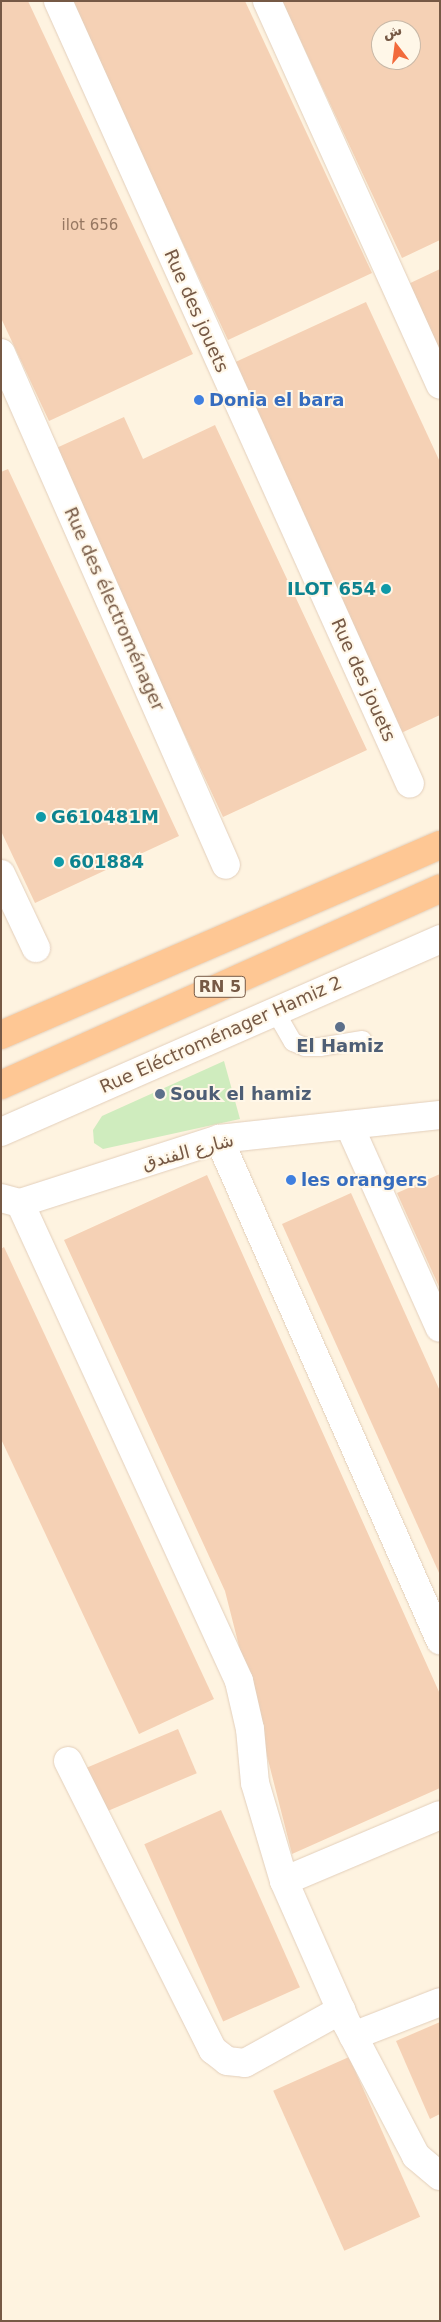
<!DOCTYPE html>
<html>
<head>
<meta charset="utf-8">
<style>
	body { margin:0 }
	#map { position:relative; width:441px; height:2322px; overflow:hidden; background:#fef3e0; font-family:"DejaVu Sans",Cairo,sans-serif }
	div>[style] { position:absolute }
	.green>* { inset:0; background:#cfecbe }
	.building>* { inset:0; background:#f5d1b5; transform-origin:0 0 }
	.roads { filter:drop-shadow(0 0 1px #e3cfbb) drop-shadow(0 0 1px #e3cfbb) }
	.service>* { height:18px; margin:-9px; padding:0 9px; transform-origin:9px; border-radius:9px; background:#fff }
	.minor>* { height:28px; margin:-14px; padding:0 14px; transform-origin:14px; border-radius:14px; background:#fff }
	.trunk>* { height:28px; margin:-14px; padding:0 14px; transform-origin:14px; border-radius:14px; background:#fec794 }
	.dots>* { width:14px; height:14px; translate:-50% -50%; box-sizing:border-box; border:2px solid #fff7e8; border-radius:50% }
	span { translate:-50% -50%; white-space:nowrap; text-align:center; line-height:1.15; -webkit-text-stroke:4px #fff7e8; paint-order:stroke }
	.number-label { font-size:15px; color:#967761 }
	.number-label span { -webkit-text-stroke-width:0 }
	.shield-label span { padding:1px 4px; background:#fff7e8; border:1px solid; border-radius:4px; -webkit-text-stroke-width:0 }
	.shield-label { font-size:16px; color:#765945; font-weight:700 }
	.street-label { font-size:18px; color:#765945 }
	.shop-label { font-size:18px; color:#366cbe; font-weight:700 }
	.left { translate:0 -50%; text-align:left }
	.culture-label { font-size:18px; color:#0d838f; font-weight:700 }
	.right { translate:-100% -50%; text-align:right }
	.service-label { font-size:18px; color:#4e5e75; font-weight:700 }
	.frame { position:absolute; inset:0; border:2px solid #765945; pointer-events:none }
	.north { position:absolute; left:371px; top:20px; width:50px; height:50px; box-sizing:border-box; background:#fff7e8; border:1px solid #c8b8a7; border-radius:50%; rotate:345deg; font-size:14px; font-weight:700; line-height:20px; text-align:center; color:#765945 }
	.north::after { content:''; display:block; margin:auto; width:18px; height:22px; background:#f26a3b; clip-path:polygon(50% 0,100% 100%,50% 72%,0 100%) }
</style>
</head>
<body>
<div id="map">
	<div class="green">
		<i style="clip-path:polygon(224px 1061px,240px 1119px,103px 1149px,94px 1143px,93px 1130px,102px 1116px)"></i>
	</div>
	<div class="building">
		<i style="clip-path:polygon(1px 1px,28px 1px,193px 354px,49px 421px,1px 318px)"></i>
		<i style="clip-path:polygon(70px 1px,245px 1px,372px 273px,228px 340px)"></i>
		<i style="clip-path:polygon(evenodd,282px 1px,440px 1px,440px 240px,402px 258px,282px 1px,381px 30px,411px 30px,411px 60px,381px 60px,381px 30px)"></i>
		<i style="clip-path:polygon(440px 269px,440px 362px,404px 286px)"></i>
		<i style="clip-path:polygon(366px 302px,440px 462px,440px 715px,399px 734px,229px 365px)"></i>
		<i style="clip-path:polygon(124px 417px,143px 459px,215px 425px,367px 750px,223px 817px,52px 450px)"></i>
		<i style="clip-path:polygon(8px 469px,179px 836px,35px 903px,1px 831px,1px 472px)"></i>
		<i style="clip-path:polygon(440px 1174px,440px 1289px,397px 1193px)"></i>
		<i style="clip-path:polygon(207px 1175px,440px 1694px,440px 1788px,292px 1854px,225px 1591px,64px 1240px)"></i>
		<i style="clip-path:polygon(351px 1193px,440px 1391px,440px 1575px,282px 1224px)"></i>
		<i style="clip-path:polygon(4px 1247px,214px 1699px,139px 1734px,1px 1439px,1px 1249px)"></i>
		<i style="left:178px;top:1729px;width:48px;height:107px;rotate:67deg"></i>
		<i style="left:221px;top:1810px;width:194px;height:84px;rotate:66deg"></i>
		<i style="clip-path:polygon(440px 2022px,440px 2114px,430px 2119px,396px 2041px)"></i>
		<i style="left:349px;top:2057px;width:175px;height:83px;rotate:66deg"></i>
	</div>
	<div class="roads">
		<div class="service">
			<i style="left:275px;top:1011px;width:36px;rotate:60deg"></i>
			<i style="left:293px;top:1042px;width:13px;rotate:23deg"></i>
			<i style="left:305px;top:1047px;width:15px"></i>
			<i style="left:320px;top:1047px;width:43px;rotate:-9.5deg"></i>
		</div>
		<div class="minor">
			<i style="left:58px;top:1px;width:858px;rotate:65.79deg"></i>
			<i style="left:267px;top:1px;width:421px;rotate:65.7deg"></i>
			<i style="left:1px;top:353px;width:559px;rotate:66.28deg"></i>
			<i style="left:1px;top:874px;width:82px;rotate:64.7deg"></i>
			<i style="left:349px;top:1125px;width:222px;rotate:65.9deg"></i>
			<i style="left:1px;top:1132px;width:480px;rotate:-23.7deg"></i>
			<i style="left:219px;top:1139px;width:548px;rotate:66.2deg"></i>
			<i style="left:1px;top:1198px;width:20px;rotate:15deg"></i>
			<i style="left:20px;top:1203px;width:209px;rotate:-17.8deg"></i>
			<i style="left:219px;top:1139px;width:222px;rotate:-6.2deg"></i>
			<i style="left:20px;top:1203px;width:526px;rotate:65.38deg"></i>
			<i style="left:239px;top:1681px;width:49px;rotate:77.1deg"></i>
			<i style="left:250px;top:1729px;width:54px;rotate:84.7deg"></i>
			<i style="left:255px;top:1783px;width:102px;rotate:73.5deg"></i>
			<i style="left:284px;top:1881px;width:156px;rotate:66.2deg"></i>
			<i style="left:347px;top:2024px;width:149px;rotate:62.4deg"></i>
			<i style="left:416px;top:2156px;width:31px;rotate:40deg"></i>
			<i style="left:68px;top:1761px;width:323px;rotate:63.4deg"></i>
			<i style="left:213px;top:2050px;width:18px;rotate:38deg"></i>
			<i style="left:227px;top:2061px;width:18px;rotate:6deg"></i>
			<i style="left:245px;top:2063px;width:110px;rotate:-28.9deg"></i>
			<i style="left:284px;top:1881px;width:169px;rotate:-22.9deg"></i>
			<i style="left:353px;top:2036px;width:93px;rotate:-21.3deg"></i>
		</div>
		<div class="trunk">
			<i style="left:1px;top:1035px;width:478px;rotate:-23.4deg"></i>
			<i style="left:1px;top:1085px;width:481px;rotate:-24.1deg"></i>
		</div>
	</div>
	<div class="dots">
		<i style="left:199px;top:400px;background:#3f7fe0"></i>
		<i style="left:386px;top:589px;background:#0f9aa8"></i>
		<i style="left:41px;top:817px;background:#0f9aa8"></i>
		<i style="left:59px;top:862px;background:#0f9aa8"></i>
		<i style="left:340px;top:1027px;background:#5c6f8a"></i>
		<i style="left:160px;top:1094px;background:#5c6f8a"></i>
		<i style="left:291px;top:1180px;background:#3f7fe0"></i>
	</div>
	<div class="number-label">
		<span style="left:90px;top:226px">ilot 656</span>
	</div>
	<div class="shield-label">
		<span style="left:220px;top:987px">RN 5</span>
	</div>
	<div class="street-label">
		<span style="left:196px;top:311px;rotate:66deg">Rue des jouets</span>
		<span style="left:114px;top:609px;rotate:66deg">Rue des électroménager</span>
		<span style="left:363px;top:680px;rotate:66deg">Rue des jouets</span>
		<span style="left:221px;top:1035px;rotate:-24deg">Rue Eléctroménager Hamiz 2</span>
		<span style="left:188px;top:1152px;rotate:-15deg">شارع الفندق</span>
	</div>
	<div class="shop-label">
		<span class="left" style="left:209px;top:400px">Donia el bara</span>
		<span class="left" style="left:301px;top:1180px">les orangers</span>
	</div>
	<div class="culture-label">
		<span class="right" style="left:376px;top:589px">ILOT 654</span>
		<span class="left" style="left:51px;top:817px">G610481M</span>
		<span class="left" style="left:69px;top:862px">601884</span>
	</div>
	<div class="service-label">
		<span style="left:340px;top:1046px">El Hamiz</span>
		<span class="left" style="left:170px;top:1094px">Souk el hamiz</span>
	</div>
	<div class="frame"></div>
	<div class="north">ش</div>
</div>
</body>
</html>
